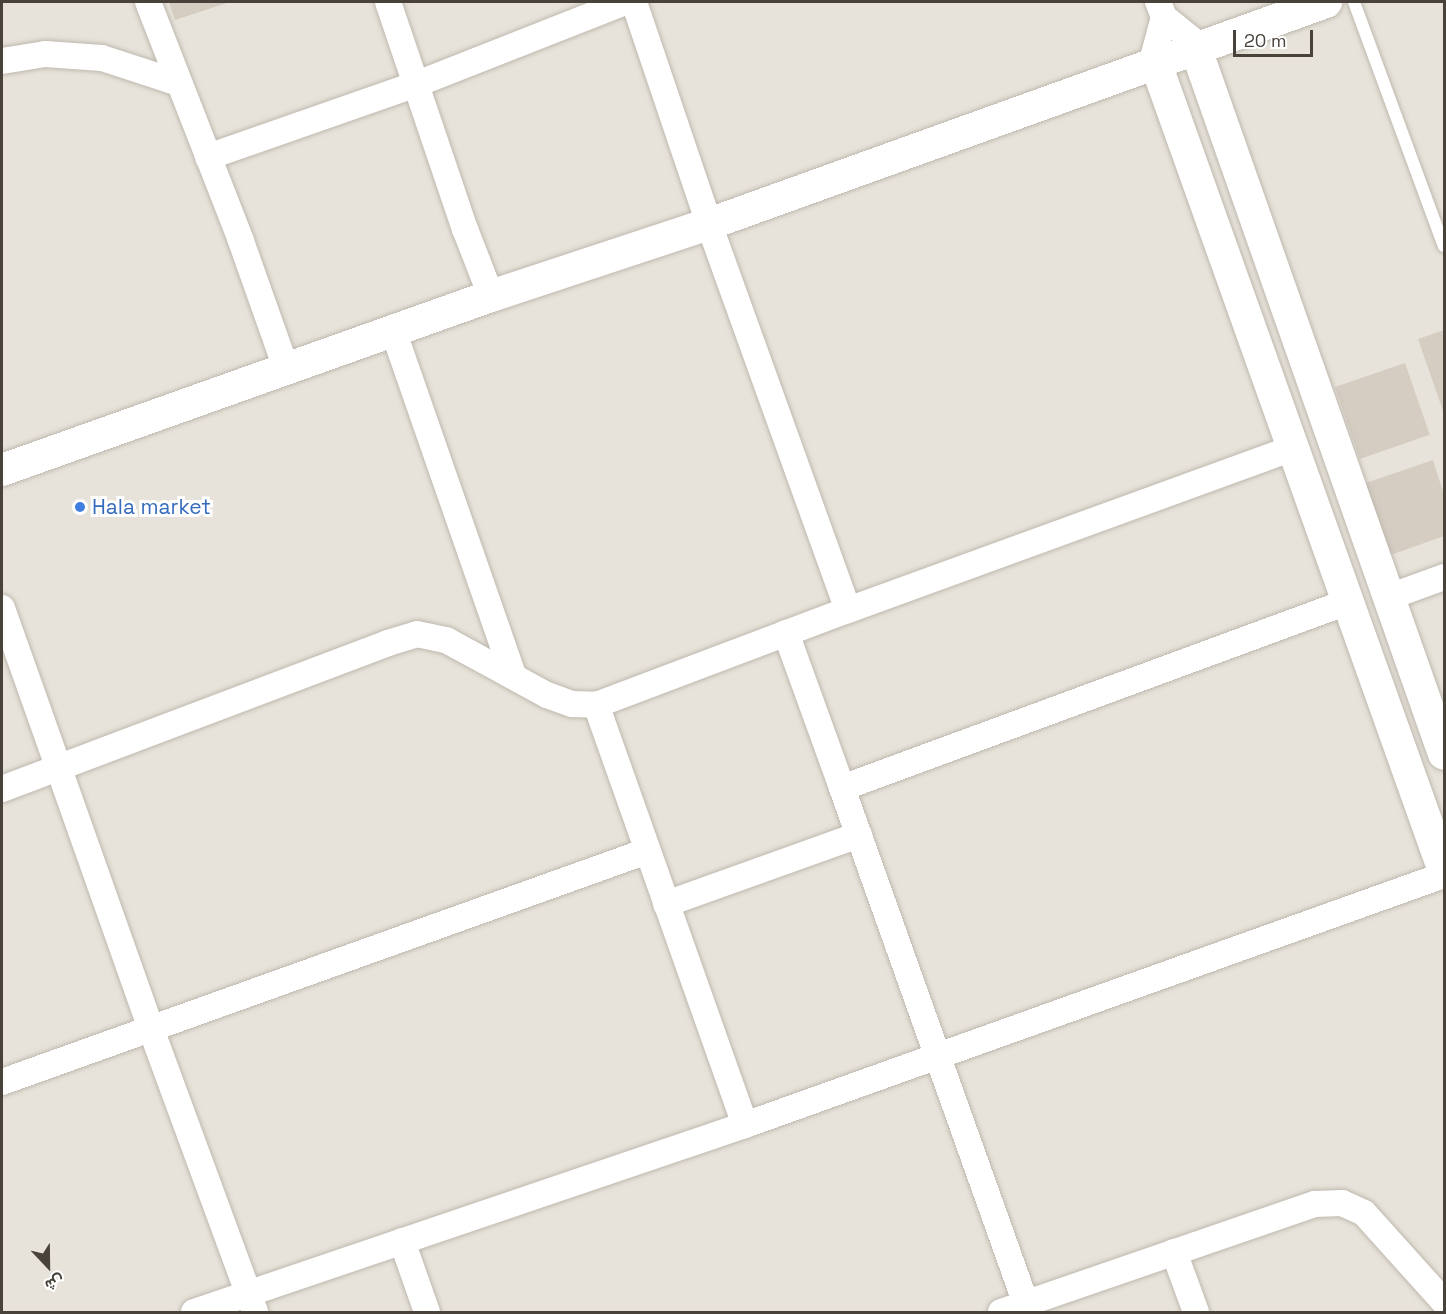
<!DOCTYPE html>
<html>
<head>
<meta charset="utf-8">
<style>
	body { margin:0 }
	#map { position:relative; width:1446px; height:1314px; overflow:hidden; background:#f4f1eb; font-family:"Space Grotesk",Vazirmatn,sans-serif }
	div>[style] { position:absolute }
	.residential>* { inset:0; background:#e7e3da; transform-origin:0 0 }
	.building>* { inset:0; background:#d5cdc2; transform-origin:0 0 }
	.roads { filter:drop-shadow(0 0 2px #bfb8ae) drop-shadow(0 0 2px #bfb8ae) }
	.service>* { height:12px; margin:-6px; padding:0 6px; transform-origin:6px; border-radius:6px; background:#fff }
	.minor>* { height:26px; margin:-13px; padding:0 13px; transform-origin:13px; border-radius:13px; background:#fff }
	.tertiary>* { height:32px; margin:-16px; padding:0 16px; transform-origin:16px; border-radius:16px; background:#fff }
	.dots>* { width:16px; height:16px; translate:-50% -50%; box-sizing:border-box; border:3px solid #fff; border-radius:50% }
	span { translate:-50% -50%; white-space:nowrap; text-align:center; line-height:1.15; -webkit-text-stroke:6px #fff; paint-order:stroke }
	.shop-label { font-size:21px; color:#366cbe }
	.left { translate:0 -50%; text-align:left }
	.frame { position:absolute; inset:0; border:3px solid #48423a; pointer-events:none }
	.north { position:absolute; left:18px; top:1236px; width:60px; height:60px; -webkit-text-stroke:4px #fff; paint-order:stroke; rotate:158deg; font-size:16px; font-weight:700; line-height:24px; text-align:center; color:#48423a }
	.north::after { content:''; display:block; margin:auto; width:21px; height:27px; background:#48423a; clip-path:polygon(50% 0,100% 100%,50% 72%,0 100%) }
	.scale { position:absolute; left:1233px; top:30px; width:80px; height:27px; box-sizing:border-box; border:3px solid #48423a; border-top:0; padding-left:8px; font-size:18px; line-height:21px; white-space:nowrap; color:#48423a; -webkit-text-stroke:4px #fff; paint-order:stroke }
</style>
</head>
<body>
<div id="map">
	<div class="residential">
		<i style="left:2px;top:2px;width:1442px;height:1310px"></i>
	</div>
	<div class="building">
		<i style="clip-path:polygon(169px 2px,230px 2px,175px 20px)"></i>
		<i style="clip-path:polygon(1444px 330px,1444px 410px,1443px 411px,1418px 339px)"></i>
		<i style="left:1405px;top:363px;width:76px;height:74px;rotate:71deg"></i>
		<i style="clip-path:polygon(1433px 460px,1444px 495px,1444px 536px,1388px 556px,1363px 484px)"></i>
	</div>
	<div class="roads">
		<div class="service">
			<i style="left:1354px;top:2px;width:260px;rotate:69.8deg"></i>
		</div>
		<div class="minor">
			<i style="left:148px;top:2px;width:256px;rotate:68.7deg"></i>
			<i style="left:241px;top:241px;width:135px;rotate:70.5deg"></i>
			<i style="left:388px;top:2px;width:240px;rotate:71.3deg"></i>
			<i style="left:465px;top:229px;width:72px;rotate:68.8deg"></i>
			<i style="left:634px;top:2px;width:234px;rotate:71.3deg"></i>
			<i style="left:709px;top:224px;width:410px;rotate:70.2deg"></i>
			<i style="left:848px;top:610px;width:475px;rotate:-20deg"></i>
			<i style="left:1158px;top:2px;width:16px;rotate:68deg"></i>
			<i style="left:1164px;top:17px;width:35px;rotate:39deg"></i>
			<i style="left:1191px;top:39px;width:11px;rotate:63deg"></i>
			<i style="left:2px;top:61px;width:44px;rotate:-9.2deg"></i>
			<i style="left:45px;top:54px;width:57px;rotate:4deg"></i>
			<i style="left:102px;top:58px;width:81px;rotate:18deg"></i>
			<i style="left:1156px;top:64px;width:10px;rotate:-101deg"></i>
			<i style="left:1154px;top:54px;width:38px;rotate:-75deg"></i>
			<i style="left:208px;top:157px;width:221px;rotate:-19.3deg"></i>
			<i style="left:417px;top:84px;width:224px;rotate:-21.5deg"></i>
			<i style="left:393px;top:330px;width:365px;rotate:70.8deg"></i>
			<i style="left:1389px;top:597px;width:59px;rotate:-20deg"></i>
			<i style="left:2px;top:608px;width:447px;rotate:70.5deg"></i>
			<i style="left:151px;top:1029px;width:302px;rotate:69.8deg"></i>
			<i style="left:786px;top:633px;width:165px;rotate:70.1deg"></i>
			<i style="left:2px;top:789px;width:413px;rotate:-20.7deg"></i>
			<i style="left:388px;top:643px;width:30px;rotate:-17deg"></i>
			<i style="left:417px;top:634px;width:30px;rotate:12deg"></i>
			<i style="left:446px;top:640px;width:115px;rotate:28.6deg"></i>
			<i style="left:547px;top:695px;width:27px;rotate:20deg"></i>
			<i style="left:572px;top:704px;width:24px;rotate:2deg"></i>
			<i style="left:596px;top:705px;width:269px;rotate:-20.7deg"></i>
			<i style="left:666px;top:904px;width:205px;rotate:-19.7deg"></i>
			<i style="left:2px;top:1082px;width:685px;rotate:-19.7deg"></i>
			<i style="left:745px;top:1125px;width:742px;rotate:-19.68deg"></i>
			<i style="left:402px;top:1241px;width:75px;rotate:70.6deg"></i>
			<i style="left:1174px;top:1252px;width:64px;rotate:69.9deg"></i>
			<i style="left:1026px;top:1304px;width:548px;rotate:-109.63deg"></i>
			<i style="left:842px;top:788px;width:541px;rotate:-20.21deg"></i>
			<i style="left:194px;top:1312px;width:582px;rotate:-18.75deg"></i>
			<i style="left:745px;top:1125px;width:446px;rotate:-109.5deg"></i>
			<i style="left:1001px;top:1312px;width:332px;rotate:-19deg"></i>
			<i style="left:1315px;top:1204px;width:27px;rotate:-2deg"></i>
			<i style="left:1342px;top:1203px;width:24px;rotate:24deg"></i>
			<i style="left:1364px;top:1213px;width:120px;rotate:48deg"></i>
		</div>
		<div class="tertiary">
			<i style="left:1196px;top:49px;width:747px;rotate:70.62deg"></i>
			<i style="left:1156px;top:64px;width:857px;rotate:70.36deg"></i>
			<i style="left:2px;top:470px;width:519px;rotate:-19.59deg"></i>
			<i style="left:491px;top:296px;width:230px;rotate:-18.3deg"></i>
			<i style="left:709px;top:224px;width:656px;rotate:-19.79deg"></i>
		</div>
	</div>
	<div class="dots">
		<i style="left:80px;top:507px;background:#3f7fe0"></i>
	</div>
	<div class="shop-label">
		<span class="left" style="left:92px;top:507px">Hala market</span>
	</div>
	<div class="frame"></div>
	<div class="north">ش</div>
	<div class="scale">20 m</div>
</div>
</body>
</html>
